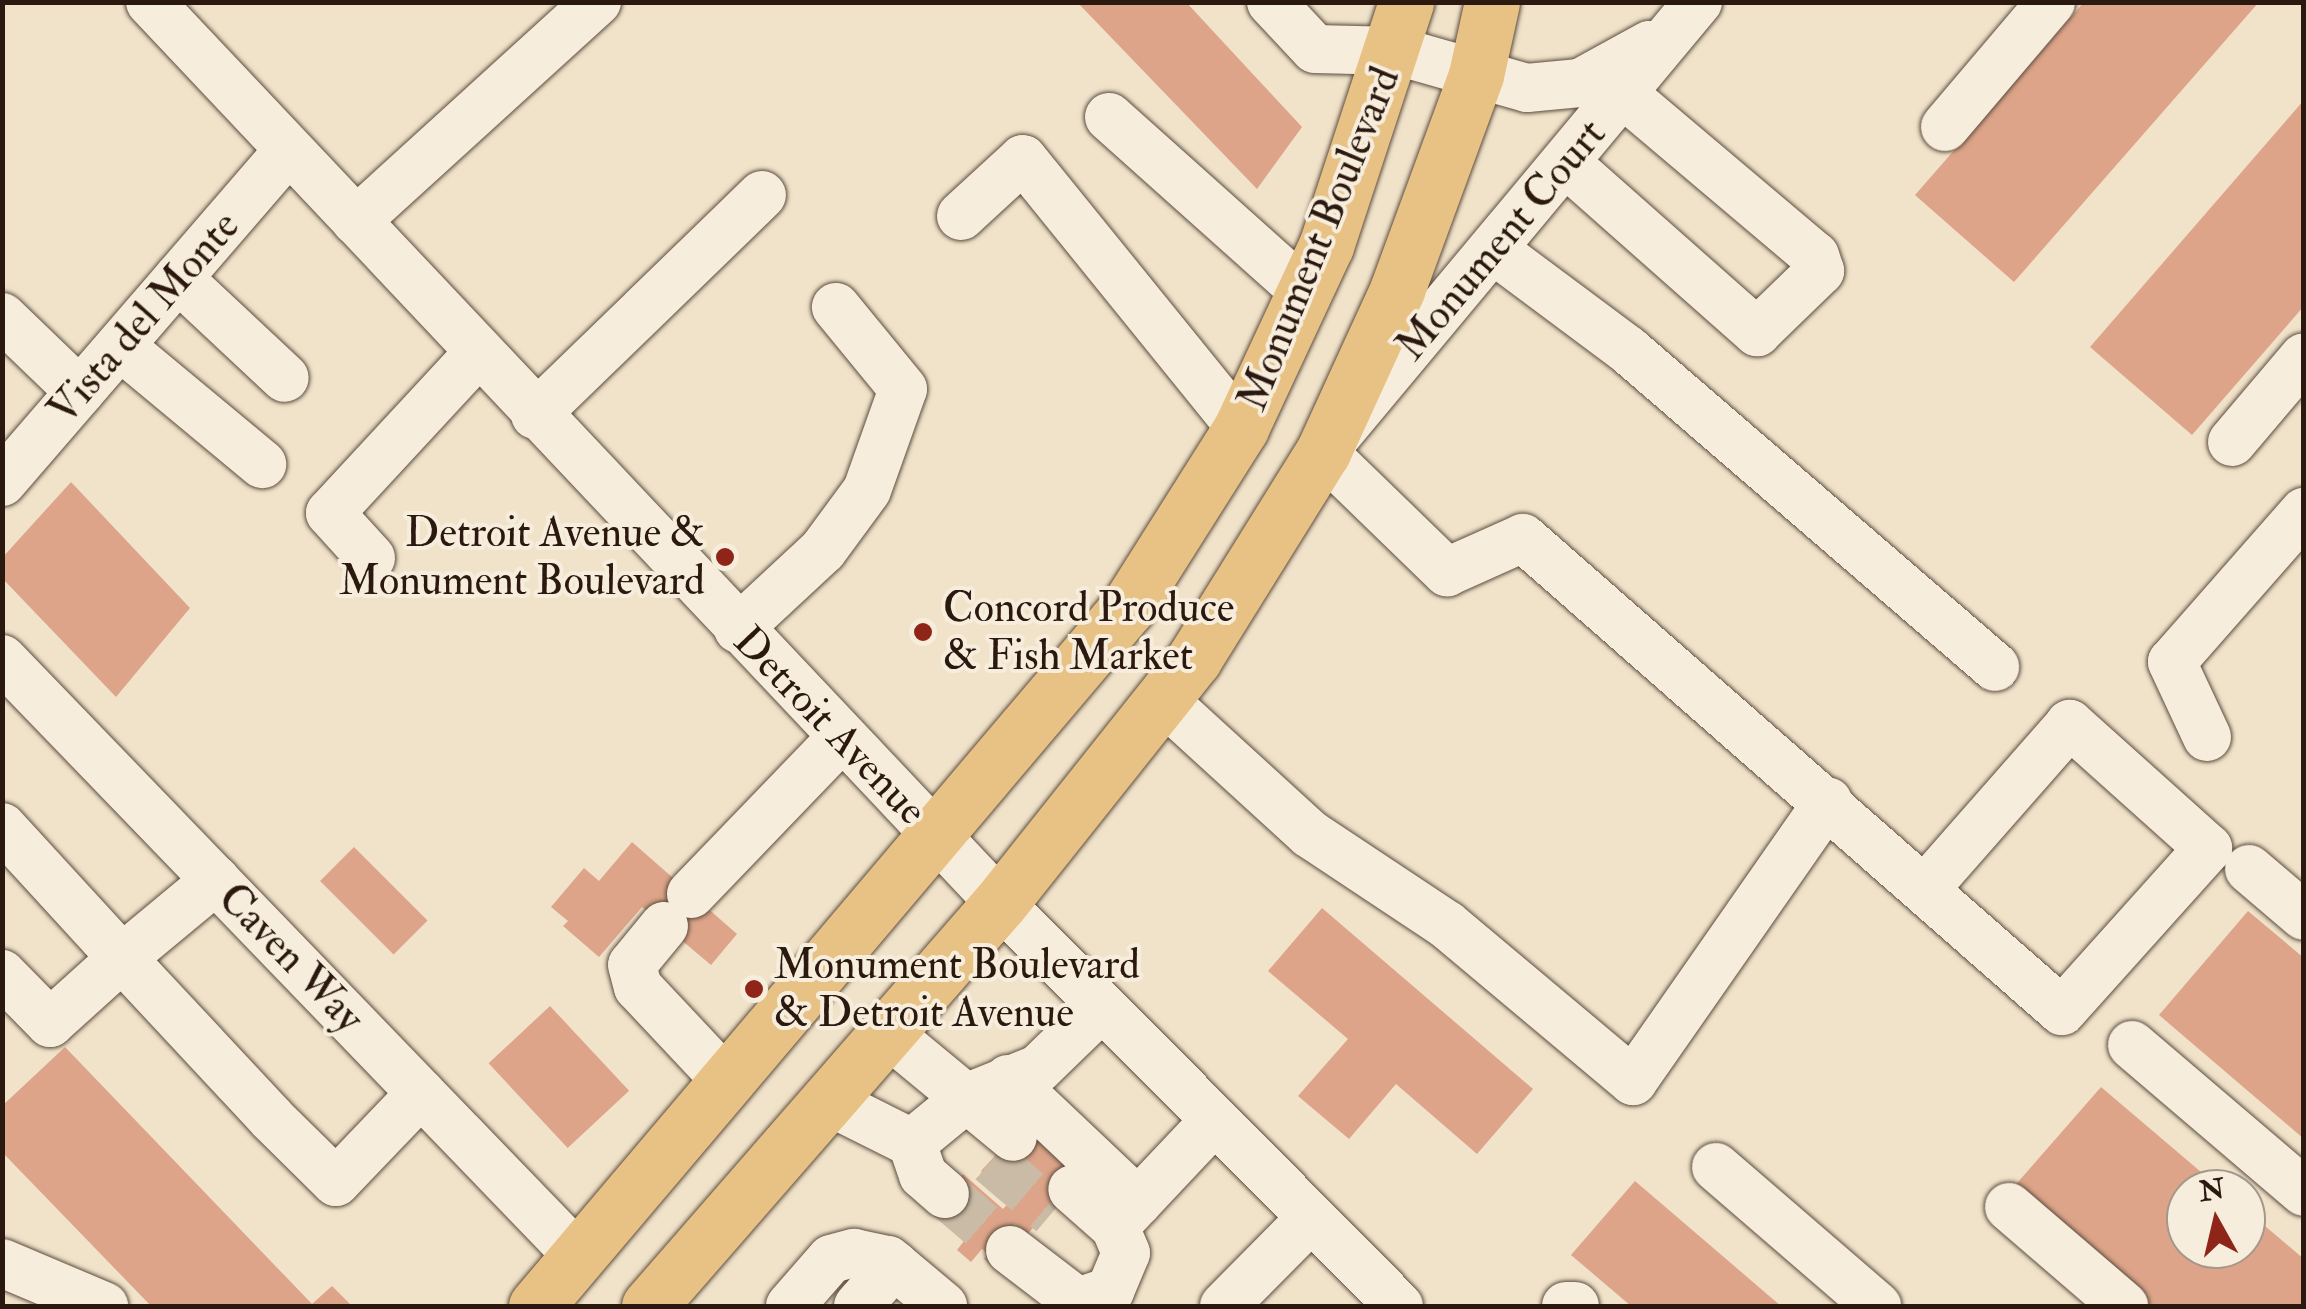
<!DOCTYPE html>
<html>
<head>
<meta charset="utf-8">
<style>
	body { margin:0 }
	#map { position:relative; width:2306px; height:1309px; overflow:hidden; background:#f1e3ca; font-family:"IM FELL Double Pica",serif }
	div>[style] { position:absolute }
	.building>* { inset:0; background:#dda489; transform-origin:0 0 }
	.minor-tunnel>* { height:48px; margin-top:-24px; transform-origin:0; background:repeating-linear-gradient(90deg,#c9bba5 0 48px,transparent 0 72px) }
	.roads { filter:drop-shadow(0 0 2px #5c4c3e) drop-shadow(0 0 2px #5c4c3e) }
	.minor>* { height:48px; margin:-24px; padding:0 24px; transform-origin:24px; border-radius:24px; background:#f6eddd }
	.major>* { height:55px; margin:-27.5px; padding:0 27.5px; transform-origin:27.5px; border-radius:27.5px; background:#e8c285 }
	.dots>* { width:28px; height:28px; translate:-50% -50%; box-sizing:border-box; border:5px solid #f6eddd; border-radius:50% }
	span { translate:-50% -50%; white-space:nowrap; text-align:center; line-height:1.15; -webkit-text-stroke:8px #f6eddd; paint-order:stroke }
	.street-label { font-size:42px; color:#2b1910 }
	.poi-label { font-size:42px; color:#2b1910 }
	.right { translate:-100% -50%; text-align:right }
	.left { translate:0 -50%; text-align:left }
	.frame { position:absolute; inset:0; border:5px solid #2b1910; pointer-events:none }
	.north { position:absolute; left:2166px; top:1169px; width:100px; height:100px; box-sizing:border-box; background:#f6eddd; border:2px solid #a5988b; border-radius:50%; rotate:352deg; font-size:28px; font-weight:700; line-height:40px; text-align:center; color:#2b1910 }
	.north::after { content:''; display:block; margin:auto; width:35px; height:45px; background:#8f2418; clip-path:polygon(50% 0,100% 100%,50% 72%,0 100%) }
</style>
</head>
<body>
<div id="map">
	<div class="building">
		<i style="clip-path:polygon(1077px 2px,1186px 2px,1302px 127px,1257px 189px)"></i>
		<i style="clip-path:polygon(2084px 2px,2259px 2px,2014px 282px,1915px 195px)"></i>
		<i style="clip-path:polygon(2304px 100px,2304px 306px,2192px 435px,2090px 347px)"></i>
		<i style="clip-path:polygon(71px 482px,190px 608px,116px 697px,2px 578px,2px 558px)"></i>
		<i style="clip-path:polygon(632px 842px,737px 934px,711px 965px,642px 907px,599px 957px,563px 926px,568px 921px,551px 907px,584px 868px,599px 881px)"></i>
		<i style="left:354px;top:847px;width:104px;height:48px;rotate:45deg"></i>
		<i style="clip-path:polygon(1322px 908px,1533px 1089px,1477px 1154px,1396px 1084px,1349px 1139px,1298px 1096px,1348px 1039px,1268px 971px)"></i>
		<i style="clip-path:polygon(2248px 911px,2304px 958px,2304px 1139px,2159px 1015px)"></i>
		<i style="left:550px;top:1006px;width:116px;height:84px;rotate:47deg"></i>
		<i style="clip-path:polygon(65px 1047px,312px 1304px,332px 1286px,352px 1306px,151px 1306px,2px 1152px,2px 1106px)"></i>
		<i style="clip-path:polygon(2101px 1087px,2221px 1189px,2186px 1189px,2186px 1249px,2246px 1249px,2246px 1210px,2304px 1259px,2304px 1306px,2147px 1306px,2011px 1190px)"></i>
		<i style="clip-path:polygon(1028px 1120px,1086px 1173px,999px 1263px,982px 1249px,971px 1262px,957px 1250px,967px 1237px,933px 1208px,963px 1174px,1003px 1209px,1013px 1198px,981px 1171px)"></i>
		<i style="clip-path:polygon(1635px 1181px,1781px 1306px,1631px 1306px,1571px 1255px)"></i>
	</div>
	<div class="minor-tunnel">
		<i style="left:991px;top:1161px;width:80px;rotate:40.4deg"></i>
		<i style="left:945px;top:1194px;width:86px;rotate:40.7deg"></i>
	</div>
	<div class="roads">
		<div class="minor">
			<i style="left:150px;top:2px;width:1239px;rotate:46.67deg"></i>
			<i style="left:1000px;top:903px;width:567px;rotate:45.29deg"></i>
			<i style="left:1271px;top:2px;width:64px;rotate:46.9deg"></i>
			<i style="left:1315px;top:49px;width:82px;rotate:1.4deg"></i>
			<i style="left:1397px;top:51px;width:135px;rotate:15.9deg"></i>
			<i style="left:1527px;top:88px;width:53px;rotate:-5.4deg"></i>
			<i style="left:1580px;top:83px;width:79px;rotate:-28.8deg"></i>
			<i style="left:1698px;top:2px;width:586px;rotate:129.81deg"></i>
			<i style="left:1323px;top:452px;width:173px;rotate:44.1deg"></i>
			<i style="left:1447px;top:572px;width:83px;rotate:-24.1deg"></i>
			<i style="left:1523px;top:538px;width:717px;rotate:41.27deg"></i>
			<i style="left:2062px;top:1011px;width:219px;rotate:-48.1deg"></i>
			<i style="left:2208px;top:848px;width:186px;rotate:-138.1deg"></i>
			<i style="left:2070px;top:724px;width:220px;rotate:131.3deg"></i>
			<i style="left:1109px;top:117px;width:263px;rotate:41.8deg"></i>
			<i style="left:1945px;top:127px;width:164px;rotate:-49.7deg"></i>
			<i style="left:1567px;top:164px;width:254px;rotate:41.5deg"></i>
			<i style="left:1757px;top:332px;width:88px;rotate:-44.1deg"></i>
			<i style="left:1820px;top:271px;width:16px;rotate:-108deg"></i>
			<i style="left:1815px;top:256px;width:251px;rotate:-139.8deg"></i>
			<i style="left:961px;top:216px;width:84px;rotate:-42.6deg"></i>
			<i style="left:1023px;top:159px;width:346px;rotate:51deg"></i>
			<i style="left:356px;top:221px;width:326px;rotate:-42.3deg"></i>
			<i style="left:1494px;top:250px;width:167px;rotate:36.7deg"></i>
			<i style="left:1628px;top:350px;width:485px;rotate:40.8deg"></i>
			<i style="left:178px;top:278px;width:146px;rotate:43.1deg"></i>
			<i style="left:2px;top:317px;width:108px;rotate:43.9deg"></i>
			<i style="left:120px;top:346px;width:185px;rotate:39.7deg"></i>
			<i style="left:535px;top:415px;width:316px;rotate:-44.1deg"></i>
			<i style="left:2232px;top:442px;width:111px;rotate:-49.7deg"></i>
			<i style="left:2px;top:482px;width:435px;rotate:-49.2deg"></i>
			<i style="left:371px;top:558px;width:61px;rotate:-132.3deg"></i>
			<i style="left:330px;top:513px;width:217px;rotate:-47.2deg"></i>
			<i style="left:738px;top:629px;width:116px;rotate:-42.9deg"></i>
			<i style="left:823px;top:550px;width:74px;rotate:-53.7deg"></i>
			<i style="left:867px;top:490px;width:107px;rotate:-70.4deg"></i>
			<i style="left:903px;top:389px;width:106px;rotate:-129.3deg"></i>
			<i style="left:2px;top:659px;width:831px;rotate:46.02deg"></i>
			<i style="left:1162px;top:699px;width:200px;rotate:42.4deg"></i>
			<i style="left:1310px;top:834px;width:164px;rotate:33.6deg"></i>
			<i style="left:1447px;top:925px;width:243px;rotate:40deg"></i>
			<i style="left:1633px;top:1081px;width:341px;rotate:-55.1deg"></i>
			<i style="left:2207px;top:737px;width:83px;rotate:-115deg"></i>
			<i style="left:2172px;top:662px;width:200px;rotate:-48.7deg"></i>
			<i style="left:2px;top:827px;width:178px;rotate:47.5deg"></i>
			<i style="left:122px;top:958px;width:97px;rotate:137.9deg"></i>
			<i style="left:50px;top:1023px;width:69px;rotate:-134.4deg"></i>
			<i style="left:2249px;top:869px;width:72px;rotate:40.5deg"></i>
			<i style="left:216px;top:880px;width:122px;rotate:140.3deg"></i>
			<i style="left:122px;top:958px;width:219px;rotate:47deg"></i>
			<i style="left:271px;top:1118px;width:91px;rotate:44.6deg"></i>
			<i style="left:336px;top:1182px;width:123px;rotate:-46.3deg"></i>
			<i style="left:691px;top:894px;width:218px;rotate:-46.1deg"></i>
			<i style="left:664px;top:926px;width:50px;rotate:129.4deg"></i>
			<i style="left:632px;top:965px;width:23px;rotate:75deg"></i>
			<i style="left:638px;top:987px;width:132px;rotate:46.8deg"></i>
			<i style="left:885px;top:1031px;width:166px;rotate:39.6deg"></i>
			<i style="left:2132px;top:1045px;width:226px;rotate:40.5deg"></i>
			<i style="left:1008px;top:1079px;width:179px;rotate:43.4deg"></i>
			<i style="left:828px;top:1101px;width:94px;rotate:26.6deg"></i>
			<i style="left:912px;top:1143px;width:72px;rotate:-39.4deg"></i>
			<i style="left:968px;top:1097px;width:75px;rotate:-21.8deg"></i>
			<i style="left:1038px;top:1069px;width:89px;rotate:-44.1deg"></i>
			<i style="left:912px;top:1143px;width:34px;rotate:71deg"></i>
			<i style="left:923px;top:1175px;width:29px;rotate:41deg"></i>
			<i style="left:1716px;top:1167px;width:213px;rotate:40.8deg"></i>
			<i style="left:2009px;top:1207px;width:152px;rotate:40.7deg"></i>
			<i style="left:1117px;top:1224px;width:141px;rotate:-46.7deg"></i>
			<i style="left:1010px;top:1250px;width:86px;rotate:37.4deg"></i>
			<i style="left:1078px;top:1302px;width:34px;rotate:-19deg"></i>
			<i style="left:1110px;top:1291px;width:41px;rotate:-67.2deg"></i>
			<i style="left:1126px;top:1253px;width:28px;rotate:-113deg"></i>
			<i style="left:1115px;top:1227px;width:57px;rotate:-138.5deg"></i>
			<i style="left:2px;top:1263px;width:111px;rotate:22.9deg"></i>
			<i style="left:790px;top:1306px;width:62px;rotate:-48.9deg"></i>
			<i style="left:831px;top:1259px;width:24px;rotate:-15deg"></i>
			<i style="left:854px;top:1253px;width:35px;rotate:12deg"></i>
			<i style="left:888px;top:1260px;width:72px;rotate:39.9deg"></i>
			<i style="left:858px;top:1306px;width:55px;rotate:-48.7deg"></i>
			<i style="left:1224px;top:1306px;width:124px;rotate:-45.3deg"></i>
			<i style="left:1566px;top:1306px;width:9px"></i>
		</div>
		<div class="major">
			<i style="left:536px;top:1306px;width:916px;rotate:-49.74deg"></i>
			<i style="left:1128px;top:607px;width:212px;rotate:-57.7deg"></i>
			<i style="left:1241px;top:428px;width:201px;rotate:-65deg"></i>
			<i style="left:1326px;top:246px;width:257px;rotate:-71.8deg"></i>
			<i style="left:649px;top:1306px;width:534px;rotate:-48.95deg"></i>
			<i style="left:1000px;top:903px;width:312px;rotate:-51.5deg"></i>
			<i style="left:1194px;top:659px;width:244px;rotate:-58.1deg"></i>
			<i style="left:1323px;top:452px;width:178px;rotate:-65.4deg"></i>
			<i style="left:1397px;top:290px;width:229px;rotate:-69.8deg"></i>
			<i style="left:1476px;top:75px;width:75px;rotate:-77.6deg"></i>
		</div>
	</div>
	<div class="dots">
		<i style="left:725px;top:557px;background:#8f2418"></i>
		<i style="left:923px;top:632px;background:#8f2418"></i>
		<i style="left:754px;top:989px;background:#8f2418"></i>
	</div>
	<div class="street-label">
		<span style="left:1319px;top:239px;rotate:-68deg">Monument Boulevard</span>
		<span style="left:1501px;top:240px;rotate:-50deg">Monument Court</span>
		<span style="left:144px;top:318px;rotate:-49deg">Vista del Monte</span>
		<span style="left:830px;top:726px;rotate:46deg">Detroit Avenue</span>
		<span style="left:291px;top:958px;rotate:46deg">Caven Way</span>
	</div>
	<div class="poi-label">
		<span class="right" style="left:705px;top:557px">Detroit Avenue &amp;<br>Monument Boulevard</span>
		<span class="left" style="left:943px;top:632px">Concord Produce<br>&amp; Fish Market</span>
		<span class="left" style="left:774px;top:989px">Monument Boulevard<br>&amp; Detroit Avenue</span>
	</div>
	<div class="frame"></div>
	<div class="north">N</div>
</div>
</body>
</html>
